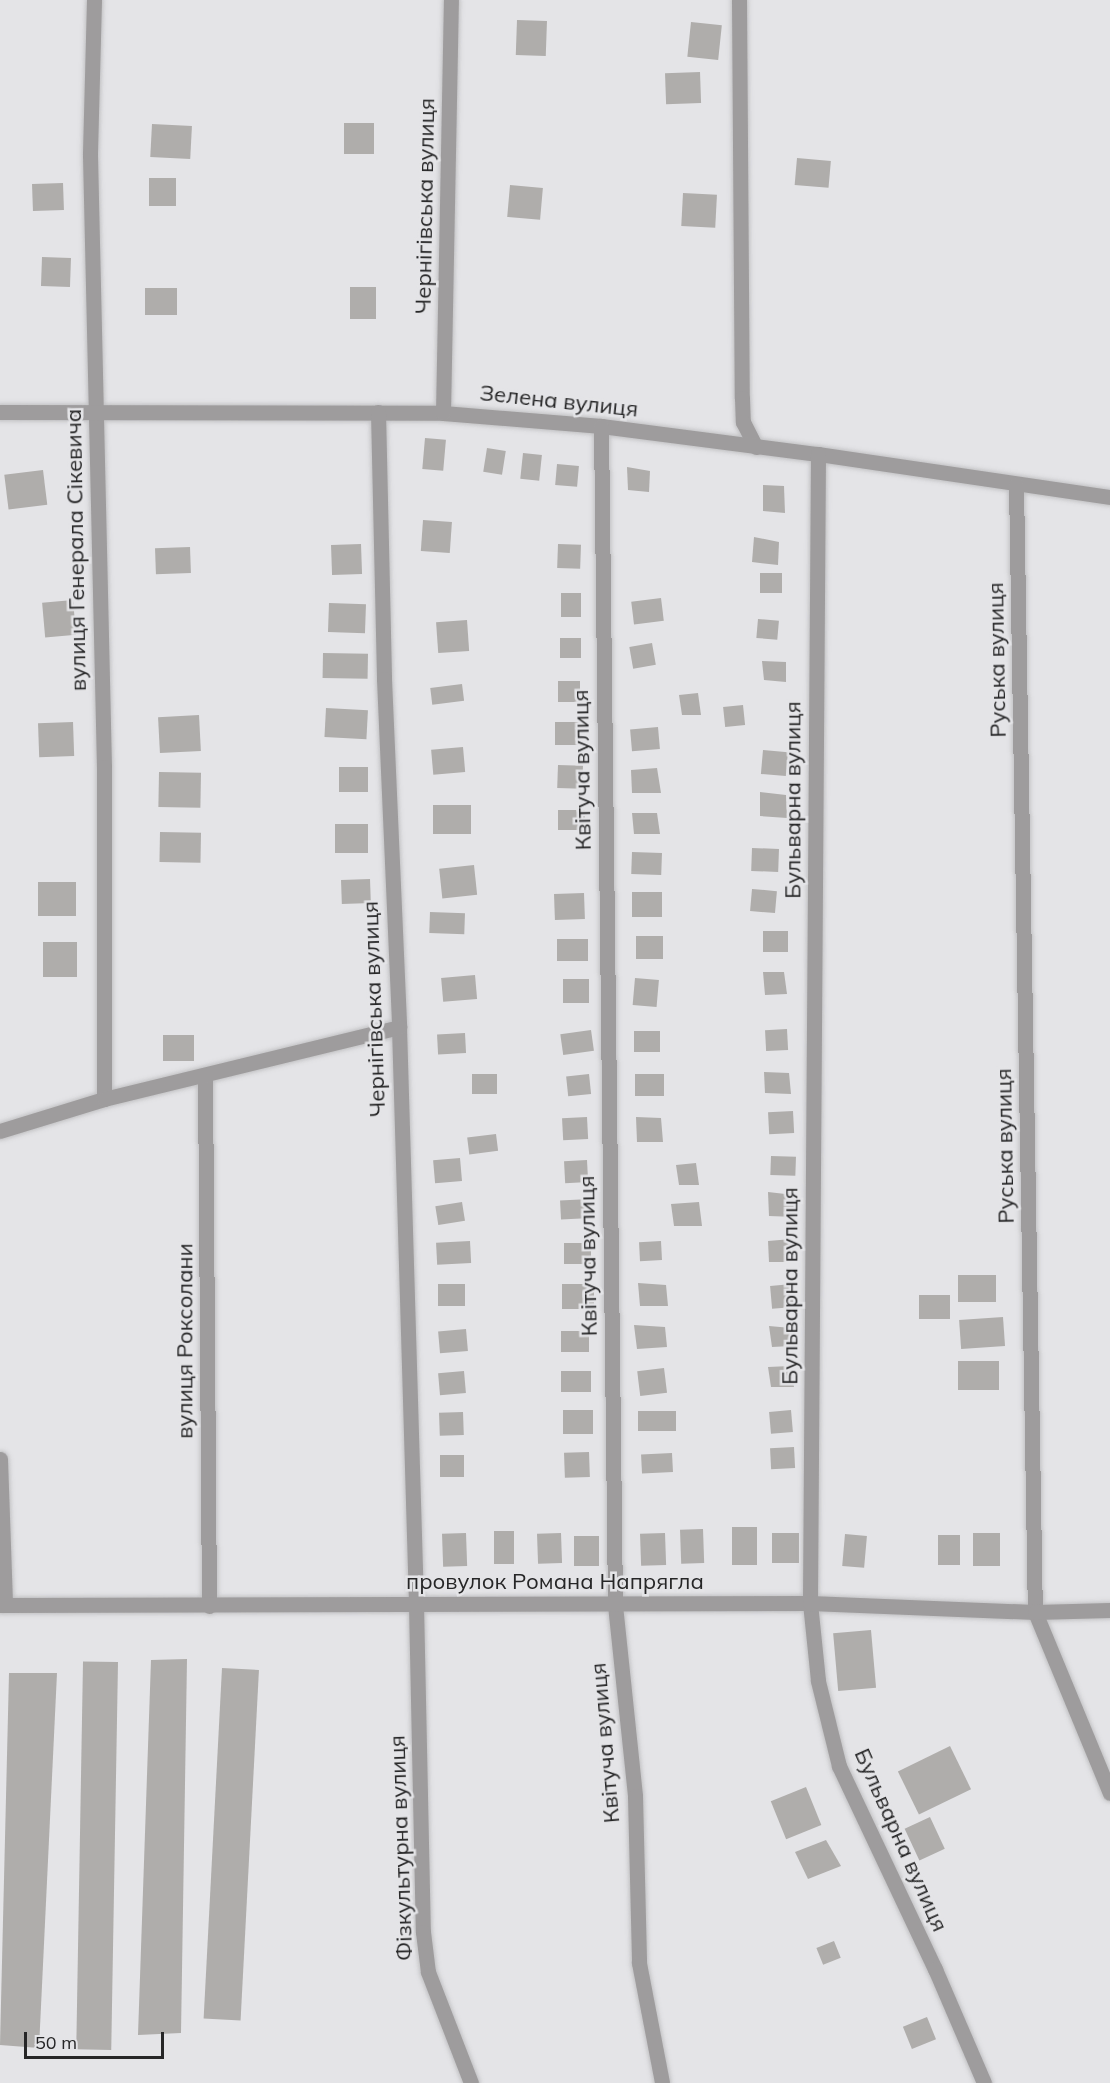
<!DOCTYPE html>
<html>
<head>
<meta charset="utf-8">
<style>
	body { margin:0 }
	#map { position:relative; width:1110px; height:2083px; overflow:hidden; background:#e4e4e7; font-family:Mulish,sans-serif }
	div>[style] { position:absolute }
	.building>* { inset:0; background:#afadab; transform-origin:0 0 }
	.roads { filter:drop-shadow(0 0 2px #c2c2c4) drop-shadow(0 0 2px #c2c2c4) }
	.street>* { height:15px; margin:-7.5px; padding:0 7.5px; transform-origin:7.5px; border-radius:7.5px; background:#9e9c9d }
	span { translate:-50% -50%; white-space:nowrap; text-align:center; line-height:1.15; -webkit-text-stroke:5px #e4e4e7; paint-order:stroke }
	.street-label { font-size:22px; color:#262627 }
	.scale { position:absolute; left:24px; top:2032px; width:140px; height:27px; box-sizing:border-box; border:3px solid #262627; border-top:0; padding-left:8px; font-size:18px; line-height:21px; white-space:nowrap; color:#262627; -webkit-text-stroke:4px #e4e4e7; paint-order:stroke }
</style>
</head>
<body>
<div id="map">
	<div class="building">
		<i style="left:517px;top:20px;width:30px;height:35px;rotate:2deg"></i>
		<i style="left:691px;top:22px;width:31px;height:35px;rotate:6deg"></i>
		<i style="left:700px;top:72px;width:31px;height:35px;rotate:88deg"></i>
		<i style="left:344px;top:123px;width:30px;height:31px"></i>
		<i style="left:152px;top:124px;width:40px;height:33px;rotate:3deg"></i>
		<i style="left:797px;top:158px;width:34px;height:27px;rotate:5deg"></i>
		<i style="left:176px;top:178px;width:28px;height:27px;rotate:90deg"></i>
		<i style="left:63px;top:183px;width:27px;height:31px;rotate:88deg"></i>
		<i style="left:510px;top:185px;width:33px;height:32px;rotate:5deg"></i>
		<i style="left:683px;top:193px;width:34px;height:33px;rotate:3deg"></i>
		<i style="left:42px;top:257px;width:29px;height:29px;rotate:2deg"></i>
		<i style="left:350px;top:287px;width:26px;height:32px"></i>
		<i style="left:145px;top:288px;width:32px;height:27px"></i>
		<i style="left:425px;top:438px;width:21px;height:31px;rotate:5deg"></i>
		<i style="left:487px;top:448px;width:19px;height:24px;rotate:9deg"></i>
		<i style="left:523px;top:453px;width:19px;height:26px;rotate:6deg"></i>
		<i style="left:557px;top:464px;width:22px;height:21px;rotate:5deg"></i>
		<i style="clip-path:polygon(627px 467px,650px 471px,649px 492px,628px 490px)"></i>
		<i style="left:43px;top:470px;width:35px;height:39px;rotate:83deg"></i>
		<i style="clip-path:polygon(763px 485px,784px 486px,785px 513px,763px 511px)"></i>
		<i style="left:423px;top:520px;width:29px;height:31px;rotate:4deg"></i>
		<i style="clip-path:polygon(754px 537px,779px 542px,778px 565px,752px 562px)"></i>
		<i style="left:361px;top:544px;width:30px;height:30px;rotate:88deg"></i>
		<i style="left:558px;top:544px;width:23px;height:24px;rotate:2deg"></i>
		<i style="left:190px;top:547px;width:26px;height:35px;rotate:88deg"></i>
		<i style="left:760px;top:573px;width:22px;height:20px"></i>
		<i style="left:561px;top:593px;width:20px;height:24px"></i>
		<i style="left:661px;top:598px;width:23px;height:30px;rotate:83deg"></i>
		<i style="left:73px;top:600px;width:35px;height:31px;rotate:85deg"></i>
		<i style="left:329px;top:603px;width:37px;height:29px;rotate:2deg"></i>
		<i style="left:758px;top:619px;width:21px;height:19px;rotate:5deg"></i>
		<i style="left:467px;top:620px;width:31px;height:31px;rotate:86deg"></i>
		<i style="left:560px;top:638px;width:21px;height:20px"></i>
		<i style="left:652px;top:643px;width:22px;height:23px;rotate:80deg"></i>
		<i style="left:323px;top:653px;width:45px;height:25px;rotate:1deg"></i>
		<i style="clip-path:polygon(762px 661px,786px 662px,786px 682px,764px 680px)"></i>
		<i style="left:558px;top:681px;width:22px;height:21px"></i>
		<i style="left:462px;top:684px;width:17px;height:32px;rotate:83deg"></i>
		<i style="clip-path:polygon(698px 693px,701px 715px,682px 715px,679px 695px)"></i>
		<i style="left:743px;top:705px;width:20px;height:20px;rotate:84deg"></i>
		<i style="left:326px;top:708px;width:42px;height:29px;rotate:3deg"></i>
		<i style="left:199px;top:715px;width:36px;height:41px;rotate:87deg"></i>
		<i style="left:73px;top:722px;width:34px;height:35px;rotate:88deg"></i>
		<i style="left:555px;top:722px;width:24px;height:23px"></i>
		<i style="left:658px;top:727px;width:22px;height:28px;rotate:85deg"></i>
		<i style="left:463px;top:747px;width:25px;height:32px;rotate:85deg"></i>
		<i style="left:763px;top:750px;width:25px;height:24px;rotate:5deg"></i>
		<i style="left:558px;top:765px;width:25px;height:23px;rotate:2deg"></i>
		<i style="left:339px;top:767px;width:29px;height:25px"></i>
		<i style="clip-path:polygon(657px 768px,661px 793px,632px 793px,631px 770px)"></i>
		<i style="left:159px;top:772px;width:42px;height:35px;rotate:1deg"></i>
		<i style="clip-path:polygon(760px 792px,786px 795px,787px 818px,760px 816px)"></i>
		<i style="left:433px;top:805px;width:38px;height:29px"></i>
		<i style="left:558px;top:810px;width:27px;height:20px"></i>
		<i style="clip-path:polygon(632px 813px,657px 813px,660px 834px,634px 834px)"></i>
		<i style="left:335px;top:824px;width:33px;height:29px"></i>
		<i style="left:160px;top:832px;width:41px;height:30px;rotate:1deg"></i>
		<i style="left:752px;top:848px;width:27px;height:23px;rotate:2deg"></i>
		<i style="left:632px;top:852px;width:30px;height:22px;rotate:2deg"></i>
		<i style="left:474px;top:865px;width:30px;height:35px;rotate:84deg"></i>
		<i style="left:370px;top:879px;width:24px;height:29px;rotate:88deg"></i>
		<i style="left:38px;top:882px;width:38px;height:34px"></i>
		<i style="left:752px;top:889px;width:25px;height:22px;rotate:5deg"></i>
		<i style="left:662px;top:892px;width:25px;height:30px;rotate:90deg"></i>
		<i style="left:584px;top:893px;width:26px;height:30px;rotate:88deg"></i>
		<i style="left:430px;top:912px;width:35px;height:21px;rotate:2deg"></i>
		<i style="left:763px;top:931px;width:25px;height:21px"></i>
		<i style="left:636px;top:936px;width:27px;height:23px"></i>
		<i style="left:557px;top:939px;width:31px;height:22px"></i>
		<i style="left:43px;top:942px;width:34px;height:35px"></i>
		<i style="clip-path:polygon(763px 972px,784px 972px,787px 994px,765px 995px)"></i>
		<i style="left:475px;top:975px;width:24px;height:34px;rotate:85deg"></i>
		<i style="left:635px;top:978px;width:24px;height:27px;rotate:5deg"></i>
		<i style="left:589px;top:979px;width:24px;height:26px;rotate:90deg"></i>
		<i style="left:787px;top:1029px;width:21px;height:22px;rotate:87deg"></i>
		<i style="left:591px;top:1030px;width:21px;height:31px;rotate:82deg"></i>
		<i style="left:634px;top:1031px;width:26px;height:21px"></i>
		<i style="left:465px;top:1033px;width:20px;height:28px;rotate:87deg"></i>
		<i style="left:194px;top:1035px;width:26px;height:31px;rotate:90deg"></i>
		<i style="clip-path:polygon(764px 1072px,789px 1073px,791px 1094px,765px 1093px)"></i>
		<i style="left:472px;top:1074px;width:25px;height:20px"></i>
		<i style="left:589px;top:1074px;width:20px;height:23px;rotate:84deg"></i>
		<i style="left:635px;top:1074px;width:29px;height:22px"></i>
		<i style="left:793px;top:1111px;width:22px;height:25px;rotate:87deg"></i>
		<i style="left:587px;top:1117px;width:22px;height:25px;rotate:87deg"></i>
		<i style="clip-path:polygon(636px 1117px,661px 1118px,663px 1142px,637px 1142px)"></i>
		<i style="left:496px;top:1134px;width:17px;height:29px;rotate:83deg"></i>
		<i style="left:771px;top:1156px;width:25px;height:19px;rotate:2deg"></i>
		<i style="left:460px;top:1158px;width:23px;height:27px;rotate:85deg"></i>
		<i style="left:587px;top:1160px;width:22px;height:23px;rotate:87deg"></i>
		<i style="clip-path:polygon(696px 1163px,699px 1185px,679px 1185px,676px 1165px)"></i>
		<i style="clip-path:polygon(768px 1192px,794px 1195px,795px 1217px,769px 1216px)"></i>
		<i style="left:590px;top:1199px;width:19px;height:30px;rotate:87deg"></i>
		<i style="left:462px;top:1202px;width:19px;height:27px;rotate:81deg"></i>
		<i style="clip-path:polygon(699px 1202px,702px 1226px,674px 1226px,671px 1204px)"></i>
		<i style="clip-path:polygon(792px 1239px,795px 1262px,769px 1262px,768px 1241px)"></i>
		<i style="left:470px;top:1241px;width:22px;height:34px;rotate:87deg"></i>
		<i style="left:661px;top:1241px;width:19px;height:22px;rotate:87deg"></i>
		<i style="left:564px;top:1243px;width:27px;height:21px"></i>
		<i style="left:958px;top:1275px;width:38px;height:27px"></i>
		<i style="clip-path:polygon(638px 1283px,666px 1285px,668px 1306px,640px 1306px)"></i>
		<i style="left:465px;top:1284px;width:22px;height:27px;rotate:90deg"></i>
		<i style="left:562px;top:1284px;width:32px;height:25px"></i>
		<i style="left:792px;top:1284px;width:23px;height:22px;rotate:85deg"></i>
		<i style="left:919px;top:1295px;width:31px;height:24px"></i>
		<i style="left:1003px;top:1317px;width:29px;height:44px;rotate:86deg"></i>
		<i style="clip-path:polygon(634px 1325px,665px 1327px,667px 1347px,637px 1349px)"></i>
		<i style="clip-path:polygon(769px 1326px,791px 1328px,791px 1346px,772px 1347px)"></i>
		<i style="left:466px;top:1329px;width:22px;height:28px;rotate:85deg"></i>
		<i style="left:561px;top:1331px;width:28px;height:21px"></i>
		<i style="left:999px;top:1361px;width:29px;height:41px;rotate:90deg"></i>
		<i style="clip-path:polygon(790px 1366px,794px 1387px,771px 1387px,768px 1367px)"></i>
		<i style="left:664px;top:1368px;width:25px;height:27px;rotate:83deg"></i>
		<i style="left:464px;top:1371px;width:22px;height:26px;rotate:85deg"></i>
		<i style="left:561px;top:1371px;width:30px;height:21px"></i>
		<i style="left:563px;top:1410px;width:30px;height:24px"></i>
		<i style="left:791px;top:1410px;width:22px;height:22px;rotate:85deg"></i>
		<i style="left:638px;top:1411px;width:38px;height:20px"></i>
		<i style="left:463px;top:1412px;width:23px;height:24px;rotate:88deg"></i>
		<i style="left:794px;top:1447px;width:21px;height:24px;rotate:87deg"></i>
		<i style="left:589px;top:1452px;width:25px;height:25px;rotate:88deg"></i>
		<i style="left:672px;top:1453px;width:19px;height:31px;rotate:87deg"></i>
		<i style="left:440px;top:1455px;width:24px;height:22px"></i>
		<i style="left:732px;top:1527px;width:25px;height:38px"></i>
		<i style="left:703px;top:1529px;width:34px;height:23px;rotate:88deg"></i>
		<i style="left:514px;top:1531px;width:33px;height:20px;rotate:90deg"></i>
		<i style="left:466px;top:1533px;width:33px;height:24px;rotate:88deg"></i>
		<i style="left:561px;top:1533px;width:30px;height:24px;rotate:88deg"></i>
		<i style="left:665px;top:1533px;width:32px;height:25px;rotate:88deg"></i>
		<i style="left:772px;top:1533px;width:27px;height:30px"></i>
		<i style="left:973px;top:1533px;width:27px;height:33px"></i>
		<i style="left:845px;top:1534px;width:22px;height:32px;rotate:5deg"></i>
		<i style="left:938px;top:1535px;width:22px;height:30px"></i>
		<i style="left:599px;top:1536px;width:30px;height:25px;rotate:90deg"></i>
		<i style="left:871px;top:1630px;width:58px;height:38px;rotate:85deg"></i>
		<i style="clip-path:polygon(187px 1659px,181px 2033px,138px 2035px,151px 1660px)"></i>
		<i style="left:118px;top:1662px;width:388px;height:35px;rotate:91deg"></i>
		<i style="left:222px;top:1668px;width:37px;height:351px;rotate:3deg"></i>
		<i style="clip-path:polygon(9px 1673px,57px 1673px,39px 2048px,0 2045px)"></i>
		<i style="left:950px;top:1746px;width:48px;height:58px;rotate:64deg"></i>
		<i style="left:806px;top:1787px;width:41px;height:38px;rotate:68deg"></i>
		<i style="left:930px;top:1817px;width:35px;height:28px;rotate:65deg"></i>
		<i style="clip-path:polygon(826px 1840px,841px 1866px,808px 1879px,795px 1852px)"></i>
		<i style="left:834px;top:1941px;width:18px;height:19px;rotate:68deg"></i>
		<i style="left:927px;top:2017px;width:24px;height:26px;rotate:68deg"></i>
	</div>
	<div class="roads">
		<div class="street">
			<i style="left:94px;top:0;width:155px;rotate:91.5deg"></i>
			<i style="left:90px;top:155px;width:612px;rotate:88.69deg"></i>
			<i style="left:104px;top:767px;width:332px;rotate:90deg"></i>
			<i style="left:739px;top:0;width:398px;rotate:89.6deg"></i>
			<i style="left:742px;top:398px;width:24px;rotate:88deg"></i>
			<i style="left:743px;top:422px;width:28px;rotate:63deg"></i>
			<i style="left:0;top:412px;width:443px;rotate:0.1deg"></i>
			<i style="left:443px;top:413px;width:159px;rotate:4.7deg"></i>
			<i style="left:601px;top:426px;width:219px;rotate:7.4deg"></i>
			<i style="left:818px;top:454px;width:295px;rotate:8.4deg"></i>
			<i style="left:378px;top:412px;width:267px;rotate:88.7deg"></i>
			<i style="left:384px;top:679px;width:348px;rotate:87.5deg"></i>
			<i style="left:399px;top:1027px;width:577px;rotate:88.31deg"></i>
			<i style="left:416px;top:1604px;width:328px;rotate:88.8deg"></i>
			<i style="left:423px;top:1932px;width:40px;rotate:82.9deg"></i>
			<i style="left:428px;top:1972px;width:119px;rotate:68.8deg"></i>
			<i style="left:443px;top:413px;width:413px;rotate:-88.9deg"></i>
			<i style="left:601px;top:426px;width:1179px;rotate:89.32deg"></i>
			<i style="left:615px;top:1605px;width:192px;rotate:84deg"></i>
			<i style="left:635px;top:1796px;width:167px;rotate:88.6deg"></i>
			<i style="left:639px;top:1963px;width:122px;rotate:79.1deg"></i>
			<i style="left:818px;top:454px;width:1149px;rotate:90.4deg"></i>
			<i style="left:810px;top:1603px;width:78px;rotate:84.1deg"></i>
			<i style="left:818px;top:1681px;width:88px;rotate:76.1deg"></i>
			<i style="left:839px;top:1766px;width:225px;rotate:64.7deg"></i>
			<i style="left:935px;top:1969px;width:124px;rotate:66.7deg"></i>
			<i style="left:1016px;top:484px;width:1128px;rotate:89.04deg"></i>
			<i style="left:1035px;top:1612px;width:196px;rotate:67.5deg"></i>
			<i style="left:205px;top:1075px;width:531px;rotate:89.57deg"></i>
			<i style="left:0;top:1131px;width:109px;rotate:-17.1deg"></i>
			<i style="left:104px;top:1099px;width:304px;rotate:-13.7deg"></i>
			<i style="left:0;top:1459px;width:146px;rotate:88deg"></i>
			<i style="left:0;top:1605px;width:810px;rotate:-0.14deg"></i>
			<i style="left:810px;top:1603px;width:225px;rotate:2.3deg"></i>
			<i style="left:1035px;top:1612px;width:75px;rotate:-1.5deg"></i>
		</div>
	</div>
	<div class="street-label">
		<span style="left:425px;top:206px;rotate:-89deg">Чернігівська вулиця</span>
		<span style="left:559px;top:401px;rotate:6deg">Зелена вулиця</span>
		<span style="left:76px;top:550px;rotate:-91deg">вулиця Генерала Сікевича</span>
		<span style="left:997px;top:660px;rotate:-91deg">Руська вулиця</span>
		<span style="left:582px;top:770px;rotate:-91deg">Квітуча вулиця</span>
		<span style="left:793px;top:800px;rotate:-90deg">Бульварна вулиця</span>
		<span style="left:374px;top:1009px;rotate:-92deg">Чернігівська вулиця</span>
		<span style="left:1005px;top:1146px;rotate:-91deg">Руська вулиця</span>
		<span style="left:588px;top:1256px;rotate:-91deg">Квітуча вулиця</span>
		<span style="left:790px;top:1286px;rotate:-90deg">Бульварна вулиця</span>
		<span style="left:185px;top:1341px;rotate:-90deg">вулиця Роксолани</span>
		<span style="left:555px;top:1582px">провулок Романа Напрягла</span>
		<span style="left:605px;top:1743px;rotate:-95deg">Квітуча вулиця</span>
		<span style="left:901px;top:1840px;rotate:66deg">Бульварна вулиця</span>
		<span style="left:401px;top:1848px;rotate:-92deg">Фізкультурна вулиця</span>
	</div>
	<div class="scale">50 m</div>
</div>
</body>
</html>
